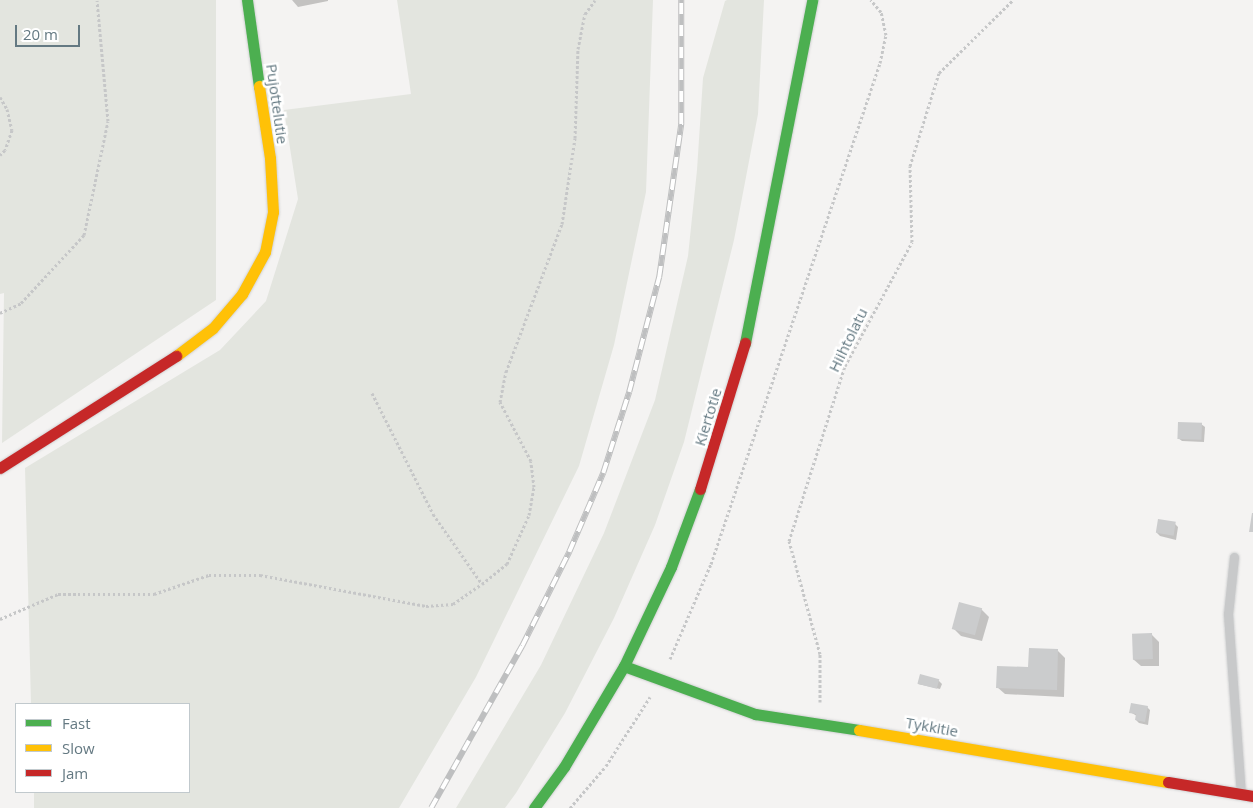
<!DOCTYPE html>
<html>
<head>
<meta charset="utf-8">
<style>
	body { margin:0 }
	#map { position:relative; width:1253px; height:808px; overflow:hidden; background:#f4f3f2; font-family:"Open Sans",sans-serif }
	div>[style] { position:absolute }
	.green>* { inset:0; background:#e3e5df }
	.shadow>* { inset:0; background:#0003 }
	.building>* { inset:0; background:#cbcccd; transform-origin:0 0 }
	.path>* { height:3px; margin-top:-1.5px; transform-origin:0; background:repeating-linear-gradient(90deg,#c6c7c8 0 2.5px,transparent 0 5px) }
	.roads { filter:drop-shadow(0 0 1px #d0d1d2) drop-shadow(0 0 1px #d0d1d2) }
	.lane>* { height:9px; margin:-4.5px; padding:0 4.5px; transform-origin:4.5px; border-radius:4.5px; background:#c8c9ca }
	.fast>* { height:11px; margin:-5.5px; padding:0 5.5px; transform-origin:5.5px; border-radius:5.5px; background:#4caf50 }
	.slow>* { height:11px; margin:-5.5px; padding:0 5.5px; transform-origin:5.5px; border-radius:5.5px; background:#ffc107 }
	.jam>* { height:11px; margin:-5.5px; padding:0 5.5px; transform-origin:5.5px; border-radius:5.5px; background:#c62828 }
	.rail>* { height:5.5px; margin-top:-2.75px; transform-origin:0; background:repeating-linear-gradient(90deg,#fff 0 11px,#bebfc0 0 22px); box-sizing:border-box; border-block:1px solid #bebfc0 }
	span { translate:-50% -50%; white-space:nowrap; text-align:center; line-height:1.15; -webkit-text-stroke:5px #fff; paint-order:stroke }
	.street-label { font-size:15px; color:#647982 }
	.legend { position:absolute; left:15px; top:703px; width:175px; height:90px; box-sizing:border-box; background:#fff; border:1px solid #c1c9cd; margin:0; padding:6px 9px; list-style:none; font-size:15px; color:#647982 }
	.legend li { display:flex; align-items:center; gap:10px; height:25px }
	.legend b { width:25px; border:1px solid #c1c9cd }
	.scale { position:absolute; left:15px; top:25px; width:65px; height:22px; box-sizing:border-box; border:2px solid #647982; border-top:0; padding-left:6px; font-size:15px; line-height:18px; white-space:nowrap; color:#647982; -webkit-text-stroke:4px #fff; paint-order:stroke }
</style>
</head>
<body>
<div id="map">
	<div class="green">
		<i style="clip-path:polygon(0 0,216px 0,216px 300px,2px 443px,4px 293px,0 294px)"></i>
		<i style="clip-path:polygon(397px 0,653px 0,646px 192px,614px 345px,579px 466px,476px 677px,399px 808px,34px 808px,34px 792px,189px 792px,189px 704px,31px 704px,25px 468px,220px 350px,266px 301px,298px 199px,284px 110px,411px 94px)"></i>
		<i style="clip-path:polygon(727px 0,764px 0,758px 114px,734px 240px,684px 442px,655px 525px,614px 618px,565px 713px,516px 793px,505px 808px,456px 808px,541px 665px,604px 533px,655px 400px,688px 256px,697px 170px,703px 78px,725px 1px)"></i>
	</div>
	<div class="shadow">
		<i style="clip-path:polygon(292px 0,328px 0,328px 1px,298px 7px)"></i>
		<i style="clip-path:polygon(1201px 424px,1205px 427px,1204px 442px,1182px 441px,1178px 438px)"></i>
		<i style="clip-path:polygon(1175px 524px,1178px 527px,1176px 540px,1160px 536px,1157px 533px)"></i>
		<i style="clip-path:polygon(981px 609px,989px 617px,982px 641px,961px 636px,954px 629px)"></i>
		<i style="clip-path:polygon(1152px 635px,1159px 642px,1159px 666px,1141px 666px,1133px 659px)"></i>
		<i style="clip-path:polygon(1058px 651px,1065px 658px,1064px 697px,1005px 694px,997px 687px)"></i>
		<i style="clip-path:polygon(938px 680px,942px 684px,940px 689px,918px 684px)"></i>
		<i style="clip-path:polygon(1147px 707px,1150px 710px,1148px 725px,1139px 723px,1136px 720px,1137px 716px,1130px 712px)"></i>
	</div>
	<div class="building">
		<i style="left:1178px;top:422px;width:24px;height:17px;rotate:2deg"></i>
		<i style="clip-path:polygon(1252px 513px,1253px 513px,1253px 532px,1249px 532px)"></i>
		<i style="left:1158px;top:519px;width:18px;height:14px;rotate:9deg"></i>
		<i style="left:959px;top:602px;width:24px;height:28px;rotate:15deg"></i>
		<i style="left:1152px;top:633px;width:26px;height:20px;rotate:88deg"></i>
		<i style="clip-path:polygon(1029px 648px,1058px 649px,1057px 690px,996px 688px,997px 666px,1028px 667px)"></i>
		<i style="left:920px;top:674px;width:20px;height:10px;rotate:15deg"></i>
		<i style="clip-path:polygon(1131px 703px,1148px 706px,1145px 722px,1135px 720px,1136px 714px,1129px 713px)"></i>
	</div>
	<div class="path">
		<i style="left:0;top:97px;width:14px;rotate:60deg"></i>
		<i style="left:7px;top:109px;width:22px;rotate:77deg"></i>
		<i style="left:12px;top:130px;width:21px;rotate:109deg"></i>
		<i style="left:5px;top:150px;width:7px;rotate:135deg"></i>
		<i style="left:0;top:313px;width:23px;rotate:-25deg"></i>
		<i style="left:21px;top:303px;width:93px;rotate:-47.2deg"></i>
		<i style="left:84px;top:235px;width:116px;rotate:-78.1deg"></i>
		<i style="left:108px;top:121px;width:121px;rotate:-95.2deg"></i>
		<i style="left:372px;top:393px;width:136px;rotate:63.2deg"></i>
		<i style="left:433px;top:514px;width:85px;rotate:55deg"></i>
		<i style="left:0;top:619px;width:63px;rotate:-23.3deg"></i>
		<i style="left:58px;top:594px;width:96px"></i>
		<i style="left:154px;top:594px;width:58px;rotate:-19.1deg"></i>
		<i style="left:209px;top:575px;width:51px"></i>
		<i style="left:260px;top:575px;width:169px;rotate:10.6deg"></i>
		<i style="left:426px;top:606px;width:27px;rotate:-4deg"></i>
		<i style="left:453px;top:604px;width:35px;rotate:-35deg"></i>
		<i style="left:482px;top:584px;width:32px;rotate:-39deg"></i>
		<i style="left:507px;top:564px;width:54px;rotate:-65.8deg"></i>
		<i style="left:529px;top:515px;width:28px;rotate:-80deg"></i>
		<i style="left:534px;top:487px;width:26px;rotate:-97deg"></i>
		<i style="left:531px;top:461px;width:67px;rotate:-117.7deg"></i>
		<i style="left:500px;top:402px;width:31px;rotate:-79deg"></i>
		<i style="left:506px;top:372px;width:158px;rotate:-69.3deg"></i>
		<i style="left:562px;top:224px;width:87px;rotate:-81.4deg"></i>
		<i style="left:575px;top:138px;width:89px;rotate:-88.1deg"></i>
		<i style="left:578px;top:49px;width:36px;rotate:-79deg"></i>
		<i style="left:585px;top:14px;width:17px;rotate:-54deg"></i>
		<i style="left:670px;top:659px;width:103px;rotate:-66.7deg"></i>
		<i style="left:711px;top:564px;width:529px;rotate:-71.36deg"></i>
		<i style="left:880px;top:63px;width:29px;rotate:-78deg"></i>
		<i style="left:886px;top:35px;width:24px;rotate:-102deg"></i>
		<i style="left:881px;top:12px;width:16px;rotate:-130deg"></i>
		<i style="left:820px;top:702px;width:48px;rotate:-90deg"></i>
		<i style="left:820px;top:654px;width:117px;rotate:-105.3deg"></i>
		<i style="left:789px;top:541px;width:184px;rotate:-72.3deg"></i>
		<i style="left:845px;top:366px;width:141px;rotate:-61.6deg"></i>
		<i style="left:912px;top:242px;width:76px;rotate:-91.5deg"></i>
		<i style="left:910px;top:166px;width:97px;rotate:-72.7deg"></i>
		<i style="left:939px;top:73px;width:104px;rotate:-44.6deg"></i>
		<i style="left:570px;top:808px;width:55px;rotate:-49.4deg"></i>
		<i style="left:606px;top:766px;width:82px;rotate:-57.5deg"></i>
	</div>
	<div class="roads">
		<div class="lane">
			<i style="left:1234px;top:557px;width:57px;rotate:96deg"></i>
			<i style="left:1228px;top:614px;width:180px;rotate:85.9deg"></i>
		</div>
		<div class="fast">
			<i style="left:247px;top:0;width:87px;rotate:82.1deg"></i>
			<i style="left:745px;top:343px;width:349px;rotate:-78.9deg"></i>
			<i style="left:624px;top:666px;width:140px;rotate:20.1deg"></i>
			<i style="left:755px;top:714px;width:105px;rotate:8.7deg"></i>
			<i style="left:534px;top:808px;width:51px;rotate:-53.8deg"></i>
			<i style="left:564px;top:767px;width:117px;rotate:-59.3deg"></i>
			<i style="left:624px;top:666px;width:110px;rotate:-64.6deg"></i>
			<i style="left:671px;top:567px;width:83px;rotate:-69.6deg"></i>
		</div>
		<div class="slow">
			<i style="left:176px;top:356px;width:46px;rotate:-37.1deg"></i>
			<i style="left:213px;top:328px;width:45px;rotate:-49.5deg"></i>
			<i style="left:242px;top:294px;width:48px;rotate:-61.3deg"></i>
			<i style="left:265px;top:252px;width:41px;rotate:-78.7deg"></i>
			<i style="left:273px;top:212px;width:54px;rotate:-93.2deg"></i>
			<i style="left:270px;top:158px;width:73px;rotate:-98.7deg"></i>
			<i style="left:859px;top:730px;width:313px;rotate:9.6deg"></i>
		</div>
		<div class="jam">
			<i style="left:0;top:468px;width:209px;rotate:-32.5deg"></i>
			<i style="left:700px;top:489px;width:153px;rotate:-72.9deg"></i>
			<i style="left:1168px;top:782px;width:86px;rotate:9.4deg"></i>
		</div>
	</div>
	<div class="rail">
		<i style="left:431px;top:808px;width:186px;rotate:-60.7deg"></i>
		<i style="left:522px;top:646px;width:105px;rotate:-63.4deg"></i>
		<i style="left:569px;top:552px;width:86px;rotate:-66.7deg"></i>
		<i style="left:603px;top:473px;width:85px;rotate:-72.2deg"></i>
		<i style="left:629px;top:392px;width:119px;rotate:-75.4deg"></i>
		<i style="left:659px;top:277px;width:155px;rotate:-81.8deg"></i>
		<i style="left:681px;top:124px;width:124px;rotate:-90deg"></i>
	</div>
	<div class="street-label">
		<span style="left:277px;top:104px;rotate:82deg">Pujottelutie</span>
		<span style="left:848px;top:340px;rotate:-64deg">Hiihtolatu</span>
		<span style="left:708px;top:417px;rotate:-73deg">Kiertotie</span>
		<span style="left:932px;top:727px;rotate:10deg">Tykkitie</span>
	</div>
	<ul class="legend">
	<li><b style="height:6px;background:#4caf50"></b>Fast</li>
	<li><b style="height:6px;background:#ffc107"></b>Slow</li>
	<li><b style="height:6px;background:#c62828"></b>Jam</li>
	</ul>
	<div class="scale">20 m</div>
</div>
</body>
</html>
